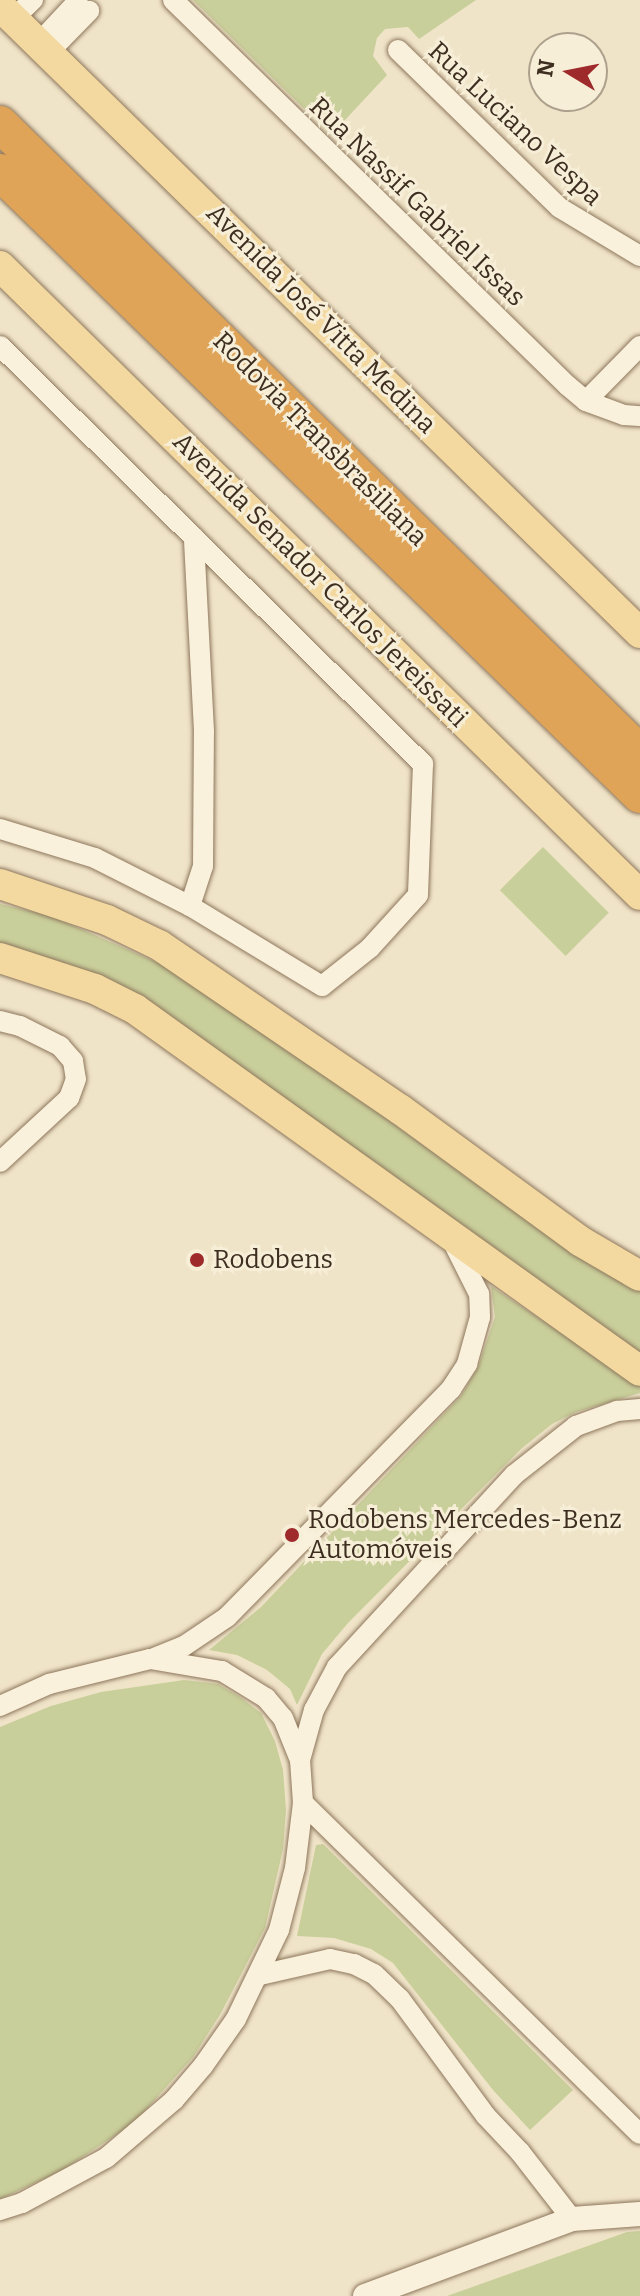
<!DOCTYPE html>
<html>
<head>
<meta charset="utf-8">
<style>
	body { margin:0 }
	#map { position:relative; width:640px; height:2296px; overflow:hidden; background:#f0e4c8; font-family:Bitter,serif }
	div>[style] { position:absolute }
	.green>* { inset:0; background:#c9cf9b; transform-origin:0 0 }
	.roads { filter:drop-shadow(0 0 2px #8d765c) drop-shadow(0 0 2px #8d765c) }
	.minor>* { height:20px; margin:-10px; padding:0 10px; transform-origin:10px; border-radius:10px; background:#faf1dc }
	.tertiary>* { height:24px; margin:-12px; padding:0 12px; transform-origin:12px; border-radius:12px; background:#faf1dc }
	.primary>* { height:30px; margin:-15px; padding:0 15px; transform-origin:15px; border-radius:15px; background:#f3d9a0 }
	.motorway>* { height:36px; margin:-18px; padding:0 18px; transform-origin:18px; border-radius:18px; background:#e0a458 }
	.dots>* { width:22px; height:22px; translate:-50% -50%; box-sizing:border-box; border:4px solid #f7eed8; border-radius:50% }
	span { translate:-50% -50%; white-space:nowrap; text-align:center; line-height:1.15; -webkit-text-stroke:6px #f7eed8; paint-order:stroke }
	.street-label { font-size:26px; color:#3d2e20 }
	.poi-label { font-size:26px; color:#3d2e20 }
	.left { translate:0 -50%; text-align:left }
	.north { position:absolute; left:528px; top:32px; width:80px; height:80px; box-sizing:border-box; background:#f7eed8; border:2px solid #ada18e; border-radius:50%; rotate:280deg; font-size:22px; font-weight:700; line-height:32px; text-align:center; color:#3d2e20 }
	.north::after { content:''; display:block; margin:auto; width:28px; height:36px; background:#9e2a2b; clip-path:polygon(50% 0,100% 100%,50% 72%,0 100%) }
</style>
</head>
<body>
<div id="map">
	<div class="green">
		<i style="clip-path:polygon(193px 0,476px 0,419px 39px,408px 27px,385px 29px,377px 38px,373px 56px,387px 75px,331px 135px)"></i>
		<i style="left:543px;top:847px;width:93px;height:61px;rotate:45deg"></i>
		<i style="clip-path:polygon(0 904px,51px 916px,172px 969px,277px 1040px,522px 1216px,640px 1289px,640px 1355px,258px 1080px,0 953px)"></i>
		<i style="clip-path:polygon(491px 1286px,640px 1386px,640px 1393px,576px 1412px,552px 1424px,521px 1449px,348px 1623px,322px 1654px,297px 1705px,290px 1689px,267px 1670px,237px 1655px,209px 1650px,261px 1607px,461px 1396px,478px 1367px,495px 1317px)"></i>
		<i style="clip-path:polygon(184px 1680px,218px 1684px,240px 1697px,261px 1713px,275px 1741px,283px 1770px,286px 1810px,283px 1849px,265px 1928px,221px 2013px,193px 2057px,134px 2123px,61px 2171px,0 2199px,0 1727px,51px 1706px,101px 1692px)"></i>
		<i style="clip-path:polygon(323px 1844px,573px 2090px,530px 2130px,493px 2090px,393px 1963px,371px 1949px,334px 1938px,297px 1936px,316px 1845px)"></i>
		<i style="clip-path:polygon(640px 2231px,640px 2296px,447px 2296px,627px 2232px)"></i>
	</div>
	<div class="roads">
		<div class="minor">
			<i style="left:173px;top:0;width:552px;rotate:44.34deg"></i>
			<i style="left:568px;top:386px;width:23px;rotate:40deg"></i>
			<i style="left:586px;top:401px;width:40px;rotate:20.2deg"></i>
			<i style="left:624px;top:415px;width:16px;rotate:4deg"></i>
			<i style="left:13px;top:19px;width:28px;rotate:-44deg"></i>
			<i style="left:49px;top:32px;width:42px;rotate:-46.9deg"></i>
			<i style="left:398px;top:50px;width:226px;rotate:44.3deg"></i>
			<i style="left:560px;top:208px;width:93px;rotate:31deg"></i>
			<i style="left:48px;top:53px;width:59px;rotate:-45.7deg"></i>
			<i style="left:0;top:346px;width:595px;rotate:44.66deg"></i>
			<i style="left:423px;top:764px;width:131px;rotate:92.2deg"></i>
			<i style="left:418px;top:895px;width:72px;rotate:132.2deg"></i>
			<i style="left:370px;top:948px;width:61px;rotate:141.6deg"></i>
			<i style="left:322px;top:986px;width:154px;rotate:-148.8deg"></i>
			<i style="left:190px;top:906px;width:106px;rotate:-153.2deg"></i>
			<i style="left:95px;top:858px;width:99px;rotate:-163deg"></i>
			<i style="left:586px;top:401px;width:77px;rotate:-45.5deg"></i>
			<i style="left:190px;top:906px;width:42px;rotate:-72deg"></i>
			<i style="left:203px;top:866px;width:135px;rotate:-89.6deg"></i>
			<i style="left:204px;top:731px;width:194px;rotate:-93deg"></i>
			<i style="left:0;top:1021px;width:21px;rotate:14deg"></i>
			<i style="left:20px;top:1026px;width:45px;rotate:26.6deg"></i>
			<i style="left:60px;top:1046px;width:20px;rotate:49deg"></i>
			<i style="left:73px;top:1061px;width:18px;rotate:81deg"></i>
			<i style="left:76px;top:1079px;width:20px;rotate:110deg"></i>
			<i style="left:69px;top:1098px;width:94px;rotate:137.2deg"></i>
			<i style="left:154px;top:1658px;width:32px;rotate:-22deg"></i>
			<i style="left:184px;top:1646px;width:52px;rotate:-34deg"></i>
			<i style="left:227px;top:1617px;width:320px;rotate:-45.5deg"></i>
			<i style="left:451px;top:1389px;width:30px;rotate:-57deg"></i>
			<i style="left:467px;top:1364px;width:49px;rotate:-74.5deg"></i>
			<i style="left:480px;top:1317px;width:23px;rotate:-92deg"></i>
			<i style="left:479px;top:1294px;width:54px;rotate:-116.6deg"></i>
			<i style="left:0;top:1706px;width:54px;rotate:-24.2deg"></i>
			<i style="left:49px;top:1684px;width:104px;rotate:-13.9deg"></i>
			<i style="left:150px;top:1659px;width:73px;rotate:9.5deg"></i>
			<i style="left:222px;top:1671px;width:52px;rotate:31.5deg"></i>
			<i style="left:266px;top:1698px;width:26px;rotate:50deg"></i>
			<i style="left:283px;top:1718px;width:45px;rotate:68deg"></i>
			<i style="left:300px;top:1760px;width:43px;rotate:86deg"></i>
			<i style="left:303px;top:1803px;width:65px;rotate:97deg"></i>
			<i style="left:295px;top:1868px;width:64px;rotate:104.5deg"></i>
			<i style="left:279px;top:1930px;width:99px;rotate:115.8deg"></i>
			<i style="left:236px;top:2019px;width:57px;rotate:125.1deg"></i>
			<i style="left:203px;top:2066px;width:45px;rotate:130.5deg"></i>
			<i style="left:174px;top:2100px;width:89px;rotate:139.5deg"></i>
			<i style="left:106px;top:2158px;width:95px;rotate:151.8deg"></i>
			<i style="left:22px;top:2203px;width:23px;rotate:162deg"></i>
			<i style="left:300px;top:1760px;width:52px;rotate:-74.4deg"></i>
			<i style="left:314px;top:1710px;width:49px;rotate:-61.9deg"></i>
			<i style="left:337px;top:1667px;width:261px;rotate:-47.3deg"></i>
			<i style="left:514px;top:1475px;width:79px;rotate:-38.3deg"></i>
			<i style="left:576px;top:1426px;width:44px;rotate:-20.1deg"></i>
			<i style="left:617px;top:1411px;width:23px;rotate:-5deg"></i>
			<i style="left:303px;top:1803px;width:472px;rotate:44.5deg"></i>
			<i style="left:260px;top:1975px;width:72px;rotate:-12.9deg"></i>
			<i style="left:330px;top:1959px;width:25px;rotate:12deg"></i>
			<i style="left:354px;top:1964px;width:22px;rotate:27deg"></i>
			<i style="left:374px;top:1974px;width:36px;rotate:44deg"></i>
			<i style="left:400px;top:1999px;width:145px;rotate:53.7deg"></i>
			<i style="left:486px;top:2116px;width:50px;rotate:46.6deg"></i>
			<i style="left:520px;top:2152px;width:85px;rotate:52.2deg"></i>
		</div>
		<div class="tertiary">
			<i style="left:365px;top:2296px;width:221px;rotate:-20.4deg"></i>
			<i style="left:572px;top:2219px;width:68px;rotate:-4.2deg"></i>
		</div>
		<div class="primary">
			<i style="left:0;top:6px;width:896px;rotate:44.41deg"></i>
			<i style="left:0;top:266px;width:897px;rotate:44.5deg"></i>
			<i style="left:0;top:884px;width:113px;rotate:18.6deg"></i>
			<i style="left:107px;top:920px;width:58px;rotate:25.7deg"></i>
			<i style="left:159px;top:945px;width:293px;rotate:34.3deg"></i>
			<i style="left:401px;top:1110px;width:222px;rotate:36.2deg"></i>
			<i style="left:580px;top:1241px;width:69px;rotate:30.3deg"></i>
			<i style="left:0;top:958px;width:100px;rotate:18.1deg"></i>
			<i style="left:95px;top:989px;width:45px;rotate:26.6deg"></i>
			<i style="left:135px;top:1009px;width:621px;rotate:35.63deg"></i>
		</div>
		<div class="motorway">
			<i style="left:0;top:124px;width:897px;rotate:44.5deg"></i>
			<i style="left:0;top:172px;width:893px;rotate:44.23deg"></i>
		</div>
	</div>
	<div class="dots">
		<i style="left:197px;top:1260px;background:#9e2a2b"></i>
		<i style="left:292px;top:1535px;background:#9e2a2b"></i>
	</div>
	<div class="street-label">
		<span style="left:515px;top:124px;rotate:43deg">Rua Luciano Vespa</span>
		<span style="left:417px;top:202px;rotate:44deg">Rua Nassif Gabriel Issas</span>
		<span style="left:321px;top:319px;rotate:45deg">Avenida José Vitta Medina</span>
		<span style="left:320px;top:439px;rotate:45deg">Rodovia Transbrasiliana</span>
		<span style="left:320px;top:580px;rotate:45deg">Avenida Senador Carlos Jereissati</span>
	</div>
	<div class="poi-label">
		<span class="left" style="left:213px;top:1260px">Rodobens</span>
		<span class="left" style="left:308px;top:1535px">Rodobens Mercedes-Benz<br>Automóveis</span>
	</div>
	<div class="north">N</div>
</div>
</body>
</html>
